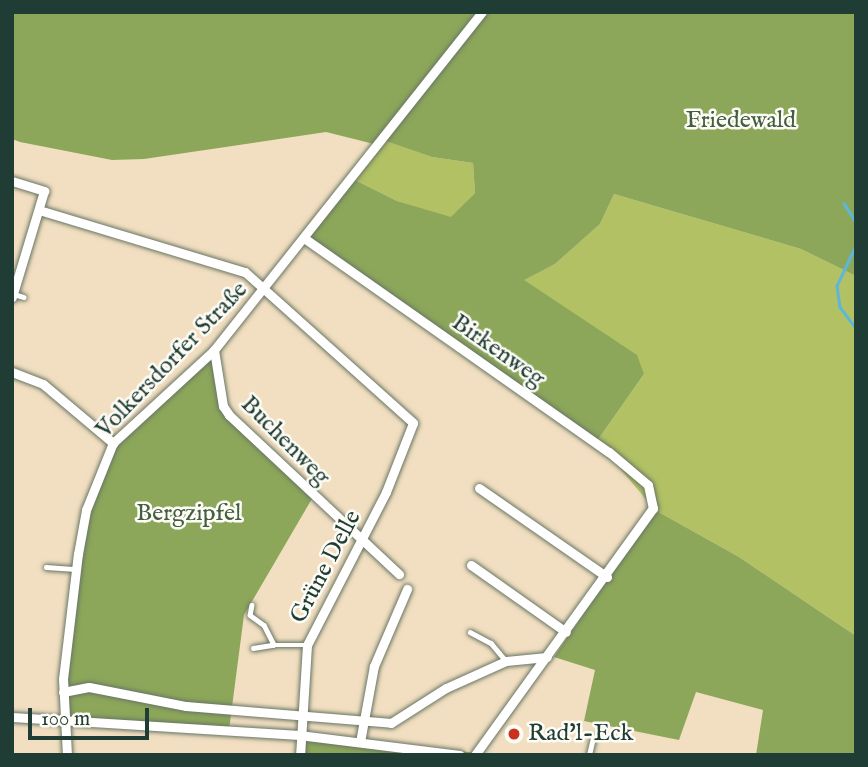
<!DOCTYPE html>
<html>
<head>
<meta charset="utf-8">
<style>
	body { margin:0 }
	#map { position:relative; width:868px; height:767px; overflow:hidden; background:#f2dfc1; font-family:"IM FELL English",serif }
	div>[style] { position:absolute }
	.green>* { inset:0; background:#b1c164 }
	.forest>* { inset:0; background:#8ca75a }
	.stream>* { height:2.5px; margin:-1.25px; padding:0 1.25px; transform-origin:1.25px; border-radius:1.25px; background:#5db7db }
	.roads { filter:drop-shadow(0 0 2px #697665) drop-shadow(0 0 2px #697665) }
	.service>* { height:4.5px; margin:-2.25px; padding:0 2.25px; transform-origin:2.25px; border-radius:2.25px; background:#fff }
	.minor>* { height:9px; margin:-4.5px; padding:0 4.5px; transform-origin:4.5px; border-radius:4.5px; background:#fff }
	.dots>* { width:19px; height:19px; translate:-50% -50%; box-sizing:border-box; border:4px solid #fdfcf7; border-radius:50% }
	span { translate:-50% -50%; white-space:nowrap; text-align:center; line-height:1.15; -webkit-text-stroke:5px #fdfcf7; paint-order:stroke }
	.park-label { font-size:24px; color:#445e40 }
	.street-label { font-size:24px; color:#1f3d34 }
	.poi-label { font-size:24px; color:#1f3d34 }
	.left { translate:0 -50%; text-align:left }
	.frame { position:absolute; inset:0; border:14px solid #1f3d34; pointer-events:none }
	.scale { position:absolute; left:28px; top:708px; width:121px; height:32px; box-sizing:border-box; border:4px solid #1f3d34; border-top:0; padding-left:9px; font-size:21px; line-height:24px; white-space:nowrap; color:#1f3d34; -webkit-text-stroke:5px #fdfcf7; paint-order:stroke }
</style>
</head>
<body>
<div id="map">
	<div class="green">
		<i style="clip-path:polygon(387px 141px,432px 157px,473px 163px,475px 193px,451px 218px,397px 201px,355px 180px)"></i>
		<i style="clip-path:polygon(614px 194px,801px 249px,856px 276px,856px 636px,739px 557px,655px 510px,597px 441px,644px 374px,523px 280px,555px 264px,600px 224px)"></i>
	</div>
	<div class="forest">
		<i style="clip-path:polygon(12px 12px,856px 12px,856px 276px,801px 249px,614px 194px,600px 224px,555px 264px,524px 280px,637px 355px,644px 374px,597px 441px,308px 239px,355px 180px,397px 201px,451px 217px,475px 193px,473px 163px,432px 157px,383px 140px,378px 145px,326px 132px,144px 159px,112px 160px,20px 142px,12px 139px)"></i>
		<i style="clip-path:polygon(214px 350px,223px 406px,313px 497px,244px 615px,229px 730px,64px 719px,63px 687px,86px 510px,113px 443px)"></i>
		<i style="clip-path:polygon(655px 510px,739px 557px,856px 636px,856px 755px,756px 755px,763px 710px,696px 692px,679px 740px,584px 721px,595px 670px,554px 657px)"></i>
		<i style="clip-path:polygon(303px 733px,477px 753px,486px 755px,304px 755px)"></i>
	</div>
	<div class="stream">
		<i style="left:844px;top:203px;width:22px;rotate:58deg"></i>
		<i style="left:856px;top:246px;width:44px;rotate:115.4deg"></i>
		<i style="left:837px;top:286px;width:21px;rotate:82deg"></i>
		<i style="left:840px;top:307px;width:26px;rotate:53deg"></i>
	</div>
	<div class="roads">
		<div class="service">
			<i style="left:14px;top:294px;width:10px;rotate:17deg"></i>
			<i style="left:46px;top:567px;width:30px;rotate:4deg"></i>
			<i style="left:252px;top:605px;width:10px;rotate:101deg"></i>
			<i style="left:250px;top:615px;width:17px;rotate:36deg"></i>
			<i style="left:264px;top:625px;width:22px;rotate:63deg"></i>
			<i style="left:274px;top:645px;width:32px"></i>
			<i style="left:470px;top:632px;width:24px;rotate:28deg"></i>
			<i style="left:491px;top:643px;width:23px;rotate:50deg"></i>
			<i style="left:253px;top:648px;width:20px;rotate:-9deg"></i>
			<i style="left:589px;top:755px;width:18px;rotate:-77deg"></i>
		</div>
		<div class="minor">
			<i style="left:12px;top:181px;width:34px;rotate:17deg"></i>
			<i style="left:44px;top:191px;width:111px;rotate:106.8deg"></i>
			<i style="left:39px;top:210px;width:215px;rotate:16.8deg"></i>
			<i style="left:245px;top:272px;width:226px;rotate:41.9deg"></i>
			<i style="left:413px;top:423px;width:74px;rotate:111.4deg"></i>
			<i style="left:386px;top:492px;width:172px;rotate:117.3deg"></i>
			<i style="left:307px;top:645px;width:110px;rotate:93.6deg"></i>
			<i style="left:304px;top:238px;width:373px;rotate:35.1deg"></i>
			<i style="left:609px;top:452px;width:51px;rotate:40.2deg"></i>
			<i style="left:648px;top:485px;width:24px;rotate:78deg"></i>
			<i style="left:653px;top:508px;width:304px;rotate:125.8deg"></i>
			<i style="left:214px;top:350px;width:57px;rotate:80.9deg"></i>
			<i style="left:223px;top:406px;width:11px;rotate:56deg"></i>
			<i style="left:229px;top:415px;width:233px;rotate:43.1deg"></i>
			<i style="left:12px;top:372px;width:33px;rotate:21deg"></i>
			<i style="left:43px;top:384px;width:92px;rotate:40.1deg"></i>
			<i style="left:479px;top:488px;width:156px;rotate:34.8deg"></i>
			<i style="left:471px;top:565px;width:116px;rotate:35.2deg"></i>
			<i style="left:63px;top:692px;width:26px;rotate:-11deg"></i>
			<i style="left:89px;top:687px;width:99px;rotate:11.1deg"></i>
			<i style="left:186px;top:706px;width:206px;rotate:4.7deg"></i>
			<i style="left:391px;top:723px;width:65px;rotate:-32.5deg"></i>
			<i style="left:446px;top:688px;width:66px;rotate:-24.2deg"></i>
			<i style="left:506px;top:661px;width:41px;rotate:-5.6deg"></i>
			<i style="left:12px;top:717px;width:288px;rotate:3.6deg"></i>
			<i style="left:299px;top:735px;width:162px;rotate:7.1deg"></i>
			<i style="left:360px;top:742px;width:77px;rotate:-79.6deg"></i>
			<i style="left:374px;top:666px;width:84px;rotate:-66.8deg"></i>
			<i style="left:67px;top:755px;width:76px;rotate:-93deg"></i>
			<i style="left:63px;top:679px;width:126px;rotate:-83.2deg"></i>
			<i style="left:78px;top:554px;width:45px;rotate:-79.7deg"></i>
			<i style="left:86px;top:510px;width:72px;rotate:-68.1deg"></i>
			<i style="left:113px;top:443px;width:137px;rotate:-42.6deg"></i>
			<i style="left:214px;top:350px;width:431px;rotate:-51.6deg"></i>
		</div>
	</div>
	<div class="dots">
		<i style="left:514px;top:734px;background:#c8321e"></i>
	</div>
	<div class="park-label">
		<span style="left:741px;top:121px">Friedewald</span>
		<span style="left:189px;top:514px">Bergzipfel</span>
	</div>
	<div class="street-label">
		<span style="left:498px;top:351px;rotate:35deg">Birkenweg</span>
		<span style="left:172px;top:360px;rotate:-46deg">Volkersdorfer Straße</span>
		<span style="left:285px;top:441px;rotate:45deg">Buchenweg</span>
		<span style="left:326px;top:567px;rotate:-62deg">Grüne Delle</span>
	</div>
	<div class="poi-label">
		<span class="left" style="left:528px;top:734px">Rad'l-Eck</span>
	</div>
	<div class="frame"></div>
	<div class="scale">100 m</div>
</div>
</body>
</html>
